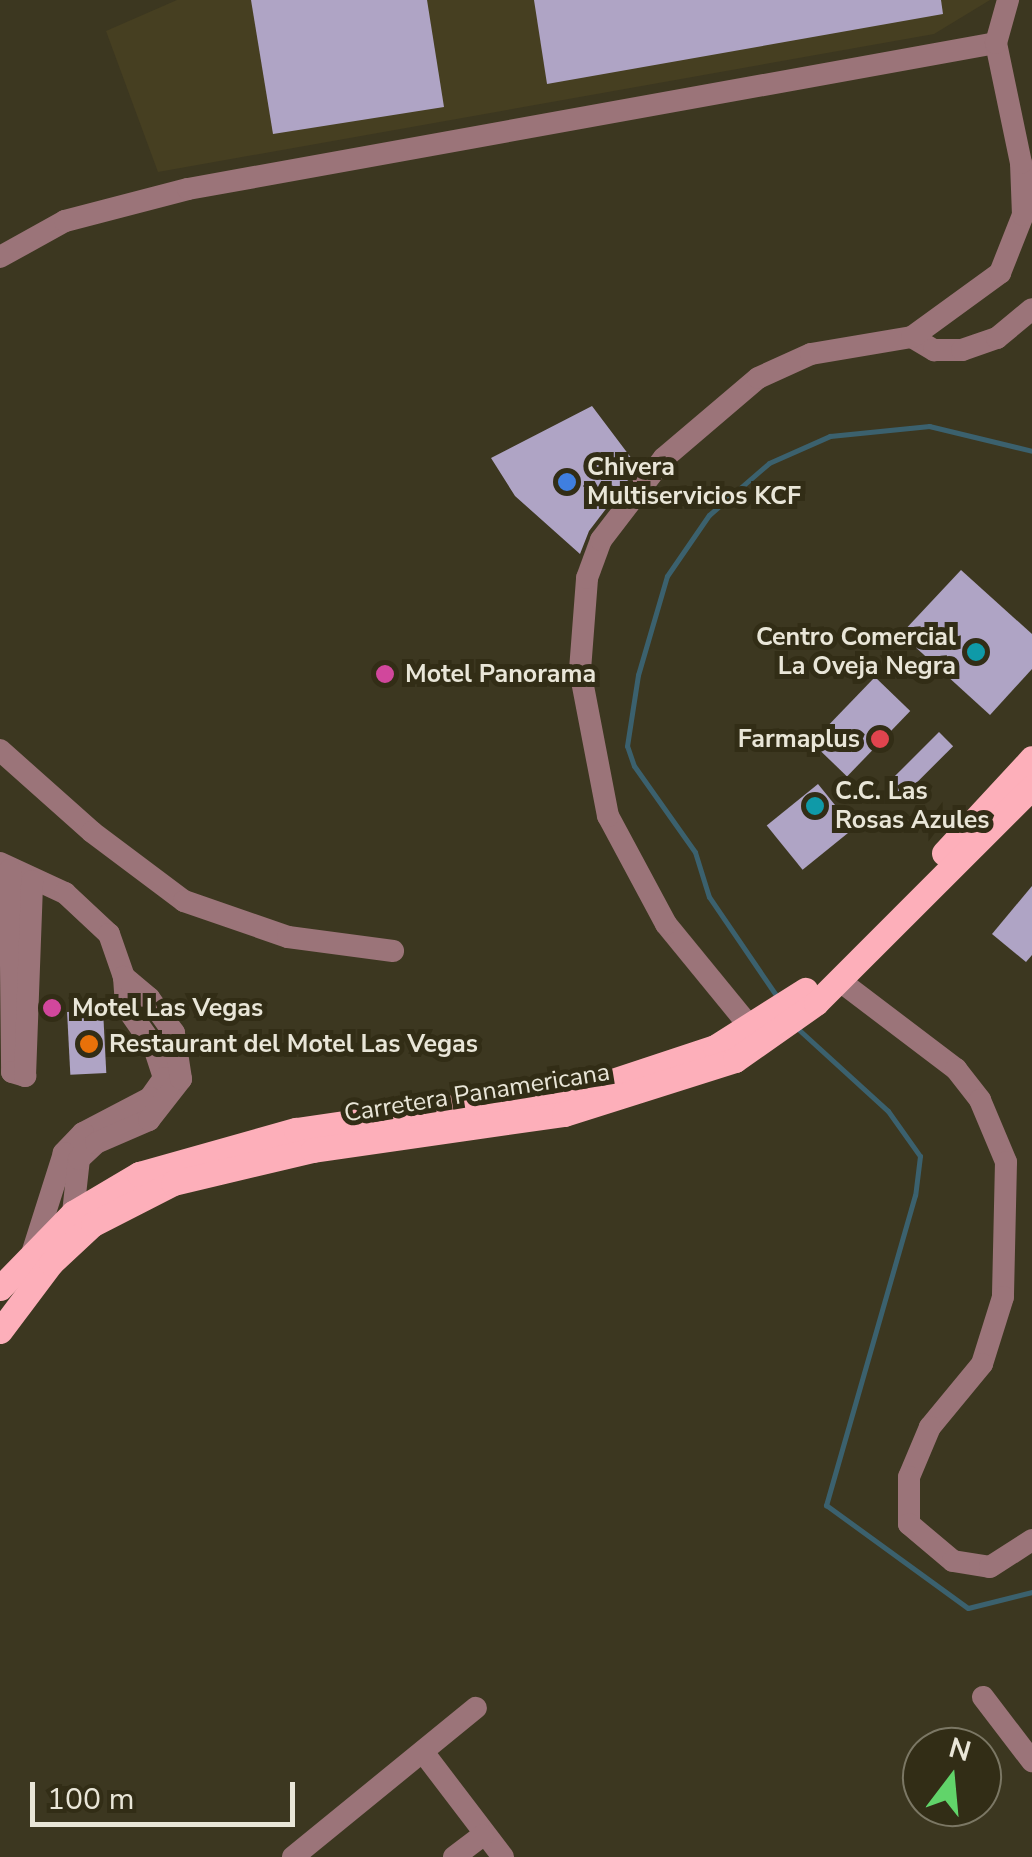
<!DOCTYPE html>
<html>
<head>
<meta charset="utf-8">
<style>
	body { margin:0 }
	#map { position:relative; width:1032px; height:1857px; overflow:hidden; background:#3c3720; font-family:"Nunito Sans",sans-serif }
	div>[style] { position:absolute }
	.built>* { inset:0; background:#463f21 }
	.stream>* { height:5px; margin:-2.5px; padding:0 2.5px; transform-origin:2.5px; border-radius:2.5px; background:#3b616e }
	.building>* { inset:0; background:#afa4c5; transform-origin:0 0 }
	.minor>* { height:22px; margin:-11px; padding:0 11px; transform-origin:11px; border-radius:11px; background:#9b7479 }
	.major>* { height:25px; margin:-12.5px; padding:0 12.5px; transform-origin:12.5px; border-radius:12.5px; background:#fdafba }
	.dots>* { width:28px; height:28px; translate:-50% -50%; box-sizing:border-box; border:5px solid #322d16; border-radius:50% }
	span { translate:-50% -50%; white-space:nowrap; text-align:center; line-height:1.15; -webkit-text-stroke:10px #322d16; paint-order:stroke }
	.poi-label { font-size:25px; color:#e9e6d8; font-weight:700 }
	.left { translate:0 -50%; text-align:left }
	.right { translate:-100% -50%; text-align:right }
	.street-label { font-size:25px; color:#e9e6d8 }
	.north { position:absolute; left:902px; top:1727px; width:100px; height:100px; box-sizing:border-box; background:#322d16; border:2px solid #7b7764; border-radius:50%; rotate:16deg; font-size:28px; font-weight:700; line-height:40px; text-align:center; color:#e9e6d8 }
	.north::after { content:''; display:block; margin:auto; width:35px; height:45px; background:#61d46a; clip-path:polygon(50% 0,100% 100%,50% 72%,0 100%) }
	.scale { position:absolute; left:30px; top:1782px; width:265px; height:45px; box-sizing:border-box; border:5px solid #e9e6d8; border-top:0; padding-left:12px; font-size:30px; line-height:35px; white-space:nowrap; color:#e9e6d8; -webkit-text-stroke:8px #322d16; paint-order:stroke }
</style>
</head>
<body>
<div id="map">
	<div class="built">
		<i style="clip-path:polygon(177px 0,990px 0,934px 34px,158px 172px,106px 31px)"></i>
	</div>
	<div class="stream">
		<i style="left:778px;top:998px;width:122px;rotate:-124.3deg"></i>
		<i style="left:709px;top:897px;width:47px;rotate:-107.3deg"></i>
		<i style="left:695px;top:852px;width:105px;rotate:-125.3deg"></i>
		<i style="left:634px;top:766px;width:21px;rotate:-109deg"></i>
		<i style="left:627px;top:746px;width:72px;rotate:-81.2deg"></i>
		<i style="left:638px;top:675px;width:103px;rotate:-73.7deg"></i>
		<i style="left:667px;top:576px;width:74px;rotate:-55.5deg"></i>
		<i style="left:709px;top:515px;width:79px;rotate:-40.9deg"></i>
		<i style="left:769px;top:463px;width:67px;rotate:-23.9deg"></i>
		<i style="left:830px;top:436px;width:100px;rotate:-5.8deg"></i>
		<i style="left:929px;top:426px;width:106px;rotate:13.6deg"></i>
		<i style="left:797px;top:1028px;width:123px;rotate:42.4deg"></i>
		<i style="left:888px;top:1111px;width:55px;rotate:54.6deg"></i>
		<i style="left:920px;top:1156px;width:39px;rotate:97deg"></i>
		<i style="left:915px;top:1195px;width:323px;rotate:106deg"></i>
		<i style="left:826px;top:1505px;width:175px;rotate:36deg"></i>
		<i style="left:968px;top:1608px;width:66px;rotate:-14deg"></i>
	</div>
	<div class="building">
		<i style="clip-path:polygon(251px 0,427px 0,444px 107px,273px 134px)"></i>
		<i style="clip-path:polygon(534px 0,941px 0,943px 14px,547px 84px)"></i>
		<i style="clip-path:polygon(592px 406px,638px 467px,589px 531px,580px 554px,515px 496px,491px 458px)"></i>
		<i style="clip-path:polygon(961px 570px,1032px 634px,1032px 669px,990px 715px,901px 634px)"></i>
		<i style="left:875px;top:677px;width:49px;height:91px;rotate:44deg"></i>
		<i style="left:939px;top:732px;width:20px;height:74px;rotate:45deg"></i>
		<i style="left:818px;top:784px;width:57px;height:66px;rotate:51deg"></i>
		<i style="clip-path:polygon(1032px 886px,1032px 955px,1026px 962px,992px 934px)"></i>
		<i style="left:103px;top:1010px;width:63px;height:36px;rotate:87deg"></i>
	</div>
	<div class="minor">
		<i style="left:0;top:257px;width:74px;rotate:-29deg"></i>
		<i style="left:65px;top:221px;width:127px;rotate:-14.6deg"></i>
		<i style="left:188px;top:189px;width:821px;rotate:-10.24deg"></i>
		<i style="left:912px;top:337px;width:26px;rotate:31deg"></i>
		<i style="left:934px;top:350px;width:28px"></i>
		<i style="left:962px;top:350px;width:37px;rotate:-19deg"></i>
		<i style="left:997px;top:338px;width:45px;rotate:-39.6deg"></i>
		<i style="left:0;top:750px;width:123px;rotate:41.7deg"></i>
		<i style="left:92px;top:832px;width:115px;rotate:36.9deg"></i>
		<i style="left:184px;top:901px;width:110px;rotate:19.1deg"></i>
		<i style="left:288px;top:937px;width:106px;rotate:7.6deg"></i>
		<i style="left:0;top:863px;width:72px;rotate:24.8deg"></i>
		<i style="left:65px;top:893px;width:60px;rotate:43deg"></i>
		<i style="left:109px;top:934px;width:46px;rotate:70.8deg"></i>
		<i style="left:124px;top:977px;width:30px;rotate:86deg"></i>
		<i style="left:126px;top:1007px;width:49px;rotate:55deg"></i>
		<i style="left:154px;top:1047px;width:33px;rotate:72deg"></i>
		<i style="left:164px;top:1078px;width:24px;rotate:125deg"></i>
		<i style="left:150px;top:1098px;width:76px;rotate:152.4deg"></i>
		<i style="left:83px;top:1133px;width:28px;rotate:134deg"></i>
		<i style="left:64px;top:1153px;width:103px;rotate:107.6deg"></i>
		<i style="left:10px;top:870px;width:202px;rotate:89.4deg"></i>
		<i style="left:12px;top:1072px;width:14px;rotate:17deg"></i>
		<i style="left:25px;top:1076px;width:195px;rotate:-87.9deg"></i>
		<i style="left:840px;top:981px;width:146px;rotate:37.2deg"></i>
		<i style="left:956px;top:1069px;width:39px;rotate:52deg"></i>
		<i style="left:980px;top:1100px;width:67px;rotate:67.2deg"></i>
		<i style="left:1006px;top:1162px;width:135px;rotate:91.3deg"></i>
		<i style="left:1003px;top:1297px;width:70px;rotate:107.4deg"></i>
		<i style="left:982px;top:1364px;width:82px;rotate:129.5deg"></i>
		<i style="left:930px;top:1427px;width:54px;rotate:112.8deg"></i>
		<i style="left:909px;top:1477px;width:47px;rotate:90deg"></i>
		<i style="left:909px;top:1524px;width:57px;rotate:40.1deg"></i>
		<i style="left:953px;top:1561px;width:37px;rotate:9deg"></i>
		<i style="left:990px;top:1567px;width:50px;rotate:-32.7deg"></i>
		<i style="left:751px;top:1028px;width:134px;rotate:-129.3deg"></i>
		<i style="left:666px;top:924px;width:123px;rotate:-118.2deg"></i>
		<i style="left:608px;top:816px;width:149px;rotate:-100.9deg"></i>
		<i style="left:580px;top:670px;width:92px;rotate:-85.6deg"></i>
		<i style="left:587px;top:578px;width:40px;rotate:-69.8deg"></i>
		<i style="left:601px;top:540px;width:103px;rotate:-52.5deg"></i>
		<i style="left:664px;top:458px;width:123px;rotate:-40.4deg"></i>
		<i style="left:758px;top:378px;width:58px;rotate:-24.4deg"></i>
		<i style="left:811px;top:354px;width:102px;rotate:-9.6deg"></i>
		<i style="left:912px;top:337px;width:109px;rotate:-36deg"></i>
		<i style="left:1000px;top:273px;width:62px;rotate:-68.4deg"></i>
		<i style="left:1023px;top:215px;width:52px;rotate:-92.2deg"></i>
		<i style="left:1021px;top:163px;width:123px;rotate:-101.8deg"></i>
		<i style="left:996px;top:43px;width:45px;rotate:-74.4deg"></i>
		<i style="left:73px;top:1213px;width:54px;rotate:-83.7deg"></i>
		<i style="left:79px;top:1159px;width:23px;rotate:-43deg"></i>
		<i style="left:96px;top:1143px;width:58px;rotate:-23.5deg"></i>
		<i style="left:149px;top:1120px;width:52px;rotate:-52deg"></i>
		<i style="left:181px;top:1079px;width:47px;rotate:-98.7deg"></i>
		<i style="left:174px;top:1033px;width:43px;rotate:-125.5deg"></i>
		<i style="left:149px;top:998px;width:33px;rotate:-140deg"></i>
		<i style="left:983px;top:1697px;width:81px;rotate:52.6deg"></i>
		<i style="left:423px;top:1752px;width:132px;rotate:52.7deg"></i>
		<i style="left:293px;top:1857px;width:236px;rotate:-39.2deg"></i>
		<i style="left:454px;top:1857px;width:36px;rotate:-37deg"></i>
	</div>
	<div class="major">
		<i style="left:944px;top:853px;width:129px;rotate:-47.2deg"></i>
		<i style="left:0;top:1288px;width:105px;rotate:-45.8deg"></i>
		<i style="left:73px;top:1213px;width:77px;rotate:-30.6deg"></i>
		<i style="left:139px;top:1174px;width:163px;rotate:-15.7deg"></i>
		<i style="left:296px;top:1130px;width:304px;rotate:-8.3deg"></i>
		<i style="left:597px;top:1086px;width:124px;rotate:-18.3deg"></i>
		<i style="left:715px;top:1047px;width:107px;rotate:-32.3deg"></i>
		<i style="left:0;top:1331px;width:85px;rotate:-53.1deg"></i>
		<i style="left:51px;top:1263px;width:57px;rotate:-42.9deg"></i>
		<i style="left:93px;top:1224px;width:90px;rotate:-27.1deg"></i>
		<i style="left:173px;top:1183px;width:144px;rotate:-13.3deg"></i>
		<i style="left:313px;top:1150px;width:254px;rotate:-8.2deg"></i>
		<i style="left:564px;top:1114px;width:179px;rotate:-17.5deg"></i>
		<i style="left:735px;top:1060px;width:99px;rotate:-35.1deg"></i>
		<i style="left:816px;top:1003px;width:305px;rotate:-45deg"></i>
	</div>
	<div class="dots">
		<i style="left:567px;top:482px;background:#3f7fe0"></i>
		<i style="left:976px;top:652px;background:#0f9aa8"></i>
		<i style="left:385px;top:674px;background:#d1479c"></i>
		<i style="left:880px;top:739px;background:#e0444e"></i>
		<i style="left:815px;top:806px;background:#0f9aa8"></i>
		<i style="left:52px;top:1008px;background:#d1479c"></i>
		<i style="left:89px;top:1044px;background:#e8710a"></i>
	</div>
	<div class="poi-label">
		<span class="left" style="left:587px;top:482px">Chivera<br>Multiservicios KCF</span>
		<span class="right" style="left:956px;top:652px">Centro Comercial<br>La Oveja Negra</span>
		<span class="left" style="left:405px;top:674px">Motel Panorama</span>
		<span class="right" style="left:860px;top:739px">Farmaplus</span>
		<span class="left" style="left:835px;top:806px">C.C. Las<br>Rosas Azules</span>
		<span class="left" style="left:72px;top:1008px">Motel Las Vegas</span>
		<span class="left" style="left:109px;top:1044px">Restaurant del Motel Las Vegas</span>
	</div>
	<div class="street-label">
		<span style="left:477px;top:1093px;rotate:-9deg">Carretera Panamericana</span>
	</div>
	<div class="north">N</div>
	<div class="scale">100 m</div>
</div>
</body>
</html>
